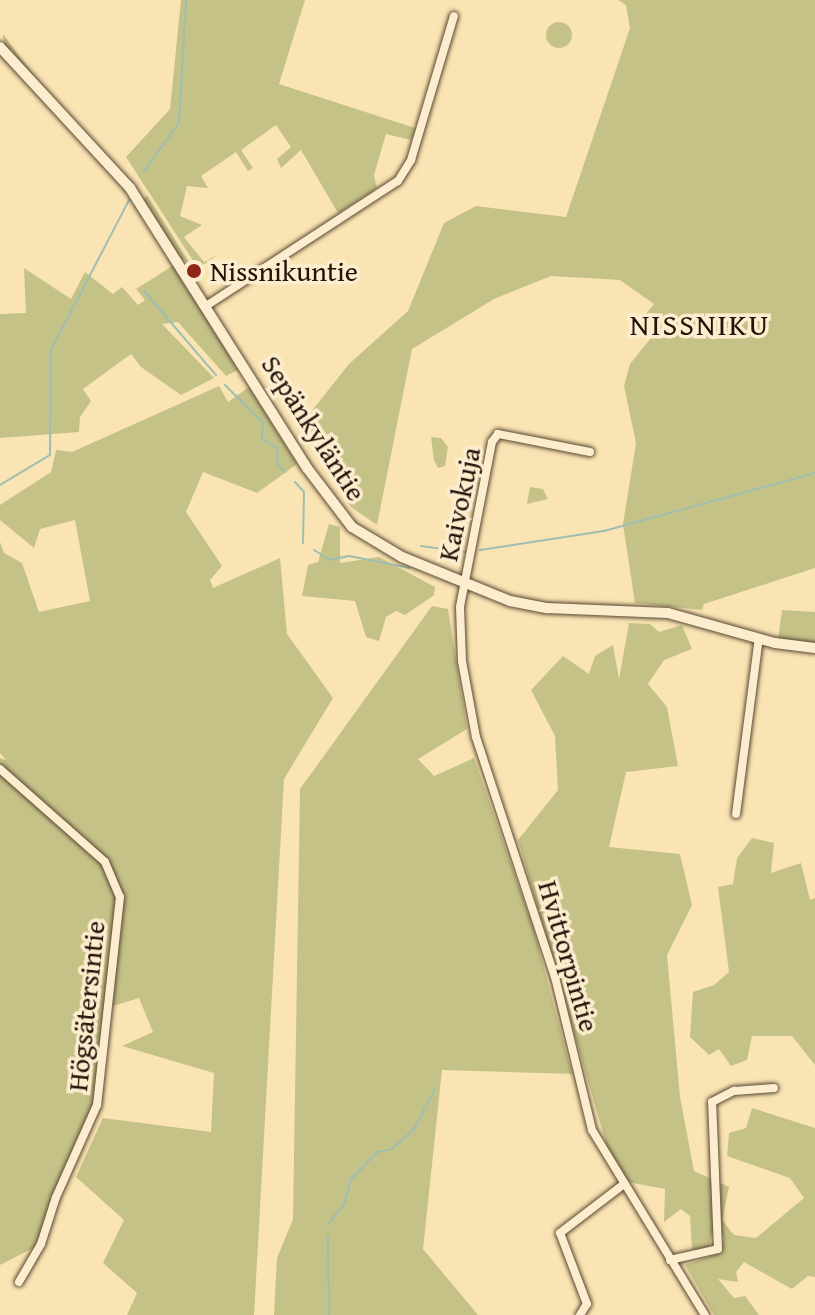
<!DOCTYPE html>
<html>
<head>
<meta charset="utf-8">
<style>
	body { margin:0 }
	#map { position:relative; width:815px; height:1315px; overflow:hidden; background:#fae4b3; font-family:"Gentium Book Plus",serif }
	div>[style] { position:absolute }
	.green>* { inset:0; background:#c5c288 }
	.round { border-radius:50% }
	.stream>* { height:2px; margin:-1px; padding:0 1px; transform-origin:1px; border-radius:1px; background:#9ebeb1 }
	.roads { filter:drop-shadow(0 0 2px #594834) drop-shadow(0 0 2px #594834) }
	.minor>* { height:8px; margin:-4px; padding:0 4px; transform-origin:4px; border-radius:4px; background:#fcedce }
	.tertiary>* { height:10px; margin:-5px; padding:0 5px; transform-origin:5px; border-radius:5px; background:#fcedce }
	.dots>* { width:22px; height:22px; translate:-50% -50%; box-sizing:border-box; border:4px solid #fcedce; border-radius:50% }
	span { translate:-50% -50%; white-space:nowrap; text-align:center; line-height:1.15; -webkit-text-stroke:7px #fcedce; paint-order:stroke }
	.poi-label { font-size:28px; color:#23140a }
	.left { translate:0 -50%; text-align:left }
	.street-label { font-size:28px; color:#23140a }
	.neighbourhood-label { font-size:30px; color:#23140a; letter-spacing:2px }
</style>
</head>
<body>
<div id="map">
	<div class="green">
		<i style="clip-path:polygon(181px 0,305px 0,279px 84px,415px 128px,411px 140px,386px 134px,374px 175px,377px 188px,338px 213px,301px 150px,281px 168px,277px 159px,291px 147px,276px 125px,241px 150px,253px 168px,248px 171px,236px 152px,201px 176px,208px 188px,187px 186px,180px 216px,202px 225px,184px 237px,204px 262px,219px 254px,200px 267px,196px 265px,126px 157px,170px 109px)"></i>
		<i style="clip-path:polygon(618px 0,815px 0,815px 568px,704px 604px,702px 610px,635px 603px,623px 524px,636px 443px,624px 386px,630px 364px,659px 328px,646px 314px,654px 304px,620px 280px,551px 276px,494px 299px,412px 349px,377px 525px,351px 507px,299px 427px,349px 364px,408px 311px,444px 223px,476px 206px,566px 217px,630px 28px,626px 5px)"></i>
		<i class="round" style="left:546px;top:22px;width:26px;height:26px"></i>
		<i style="clip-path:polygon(3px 34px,32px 73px,76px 117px,4px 46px)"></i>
		<i style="clip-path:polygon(147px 195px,192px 267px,179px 256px,143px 200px)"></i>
		<i style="clip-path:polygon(174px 265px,238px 370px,226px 376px,178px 322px,162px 324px,214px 378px,181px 395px,141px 367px,131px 354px,83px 389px,91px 401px,80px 417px,79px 432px,0 438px,0 314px,26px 313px,24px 268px,71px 299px,85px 272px,113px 294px,122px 287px,138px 305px,145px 300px,136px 289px)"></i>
		<i style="clip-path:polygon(219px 386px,228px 402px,249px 387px,297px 464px,257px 493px,203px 472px,186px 512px,222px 566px,210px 580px,213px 588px,280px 558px,287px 634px,333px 698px,284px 779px,254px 1315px,127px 1315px,137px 1293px,103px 1263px,124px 1220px,76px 1177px,103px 1118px,211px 1132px,214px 1073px,122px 1046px,153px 1032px,139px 998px,110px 1007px,103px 1081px,41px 1244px,0 1265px,0 758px,6px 760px,0 753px,0 542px,4px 553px,22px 563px,39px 612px,90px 601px,75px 520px,40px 529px,34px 548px,0 520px,0 505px,51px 472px,56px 450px,72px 452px)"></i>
		<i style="clip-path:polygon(431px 437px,441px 438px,448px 447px,445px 466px,438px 468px,434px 460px)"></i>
		<i style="clip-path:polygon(530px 487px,543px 489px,548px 499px,527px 504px)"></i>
		<i style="clip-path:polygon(329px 524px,340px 527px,340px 563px,379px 557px,435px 587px,434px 595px,405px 615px,396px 611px,386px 617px,379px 641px,366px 637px,355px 601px,302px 596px,308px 565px,318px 562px)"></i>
		<i style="clip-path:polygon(432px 606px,448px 609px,467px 729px,418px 759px,434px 776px,474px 758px,533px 927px,572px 1074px,442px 1070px,423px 1249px,478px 1315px,274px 1315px,277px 1258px,293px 1219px,300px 789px)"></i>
		<i style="clip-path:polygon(782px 610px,815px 612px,815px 644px,778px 639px)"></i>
		<i style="clip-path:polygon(629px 623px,650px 624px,659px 632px,682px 625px,692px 649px,664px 660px,648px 684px,667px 707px,678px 766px,626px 772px,609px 847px,680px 854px,692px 905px,667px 955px,680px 1097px,694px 1171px,729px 1187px,722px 1220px,734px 1235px,756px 1238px,804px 1198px,790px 1178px,727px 1156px,729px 1133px,746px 1128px,752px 1108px,815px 1128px,815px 1277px,808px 1276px,792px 1289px,744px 1262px,736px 1272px,738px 1282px,718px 1279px,734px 1298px,745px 1296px,759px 1315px,714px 1315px,685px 1265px,720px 1253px,724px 1238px,712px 1233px,708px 1251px,692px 1249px,690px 1216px,681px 1209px,664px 1222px,665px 1189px,627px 1182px,608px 1150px,518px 840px,558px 790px,555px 736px,531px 690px,563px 656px,589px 674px,595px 656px,613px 645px,619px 679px)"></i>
		<i style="clip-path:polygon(752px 838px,774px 843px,771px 873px,801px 863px,810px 900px,815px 898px,815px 1065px,792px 1036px,752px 1036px,747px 1060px,731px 1066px,719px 1049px,709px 1055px,690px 1037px,693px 992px,714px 985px,729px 972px,718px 887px,733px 884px,737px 858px)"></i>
	</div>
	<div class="stream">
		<i style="left:144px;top:171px;width:59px;rotate:-53.9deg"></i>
		<i style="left:179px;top:123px;width:123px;rotate:-86.7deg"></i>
		<i style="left:144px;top:291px;width:111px;rotate:49.4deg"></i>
		<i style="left:225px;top:385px;width:54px;rotate:45deg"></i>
		<i style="left:263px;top:423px;width:16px;rotate:94deg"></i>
		<i style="left:262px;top:439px;width:17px;rotate:31deg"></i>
		<i style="left:277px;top:448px;width:17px;rotate:87deg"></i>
		<i style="left:278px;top:465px;width:10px;rotate:45deg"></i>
		<i style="left:295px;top:482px;width:13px;rotate:48deg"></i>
		<i style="left:304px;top:492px;width:51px;rotate:91.1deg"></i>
		<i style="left:0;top:485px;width:58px;rotate:-31deg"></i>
		<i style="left:50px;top:455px;width:105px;rotate:-89.5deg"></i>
		<i style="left:51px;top:350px;width:169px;rotate:-62.5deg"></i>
		<i style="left:421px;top:546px;width:45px;rotate:7.6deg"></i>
		<i style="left:314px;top:550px;width:19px;rotate:32deg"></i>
		<i style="left:330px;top:560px;width:19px;rotate:-12deg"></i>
		<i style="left:349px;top:556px;width:62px;rotate:11.1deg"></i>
		<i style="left:480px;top:550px;width:125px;rotate:-8.7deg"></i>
		<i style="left:604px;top:531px;width:219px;rotate:-15.4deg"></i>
		<i style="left:328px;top:1224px;width:26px;rotate:-51deg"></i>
		<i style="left:344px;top:1204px;width:26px;rotate:-74deg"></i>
		<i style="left:351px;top:1179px;width:37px;rotate:-46deg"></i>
		<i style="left:377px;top:1152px;width:15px;rotate:-11deg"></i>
		<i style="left:392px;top:1149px;width:30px;rotate:-42deg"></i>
		<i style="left:414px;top:1129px;width:45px;rotate:-62.3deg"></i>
		<i style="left:328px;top:1236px;width:79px;rotate:89.3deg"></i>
	</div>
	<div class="roads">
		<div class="minor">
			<i style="left:206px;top:306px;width:229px;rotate:-33.1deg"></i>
			<i style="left:398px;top:181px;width:25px;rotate:-58deg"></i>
			<i style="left:411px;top:160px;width:150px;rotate:-73.4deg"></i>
			<i style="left:590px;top:452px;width:94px;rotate:-168.9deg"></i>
			<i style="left:498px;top:434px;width:10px;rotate:127deg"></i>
			<i style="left:492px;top:442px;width:168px;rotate:101deg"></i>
			<i style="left:460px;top:607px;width:54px;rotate:87.9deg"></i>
			<i style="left:462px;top:661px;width:77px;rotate:79.6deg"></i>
			<i style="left:476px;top:737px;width:253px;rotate:71.8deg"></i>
			<i style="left:555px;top:977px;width:157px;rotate:76.4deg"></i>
			<i style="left:592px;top:1130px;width:217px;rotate:58.6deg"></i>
			<i style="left:0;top:769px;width:140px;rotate:41.5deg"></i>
			<i style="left:105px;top:862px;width:38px;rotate:67deg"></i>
			<i style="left:120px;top:897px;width:209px;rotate:96.3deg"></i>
			<i style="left:97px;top:1105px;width:101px;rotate:114deg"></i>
			<i style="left:56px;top:1197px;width:49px;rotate:107.7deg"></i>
			<i style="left:41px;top:1244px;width:44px;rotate:120.1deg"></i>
			<i style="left:736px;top:814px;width:177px;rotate:-82.6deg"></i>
			<i style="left:670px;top:1260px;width:49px;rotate:-12.9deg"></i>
			<i style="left:718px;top:1249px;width:147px;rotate:-92.3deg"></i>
			<i style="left:712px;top:1102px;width:25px;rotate:-27deg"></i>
			<i style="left:734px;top:1091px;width:40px;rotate:-4.3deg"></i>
			<i style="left:580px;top:1315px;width:13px;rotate:-58deg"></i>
			<i style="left:587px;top:1304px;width:76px;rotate:-110.8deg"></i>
			<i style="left:560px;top:1233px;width:81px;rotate:-37.4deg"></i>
		</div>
		<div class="tertiary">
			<i style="left:0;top:47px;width:192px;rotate:47.3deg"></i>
			<i style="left:130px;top:188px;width:331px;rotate:57.7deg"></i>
			<i style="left:307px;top:468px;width:74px;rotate:52.7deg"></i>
			<i style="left:352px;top:527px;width:58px;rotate:31deg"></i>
			<i style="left:402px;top:557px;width:117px;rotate:22.2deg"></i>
			<i style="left:510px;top:601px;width:38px;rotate:11deg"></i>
			<i style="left:547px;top:608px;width:121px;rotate:2.4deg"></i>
			<i style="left:668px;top:613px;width:111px;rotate:15.7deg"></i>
			<i style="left:775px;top:643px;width:40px;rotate:7.1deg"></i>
		</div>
	</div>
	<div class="dots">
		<i style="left:194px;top:271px;background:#8f2418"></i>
	</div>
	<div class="poi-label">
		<span class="left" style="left:210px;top:271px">Nissnikuntie</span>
	</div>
	<div class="street-label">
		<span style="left:314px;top:428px;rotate:57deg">Sepänkyläntie</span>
		<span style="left:459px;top:504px;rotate:-78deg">Kaivokuja</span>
		<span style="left:569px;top:956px;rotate:74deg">Hvittorpintie</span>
		<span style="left:86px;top:1006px;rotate:-84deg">Högsätersintie</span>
	</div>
	<div class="neighbourhood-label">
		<span style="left:700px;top:324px">NISSNIKU</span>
	</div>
</div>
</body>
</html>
